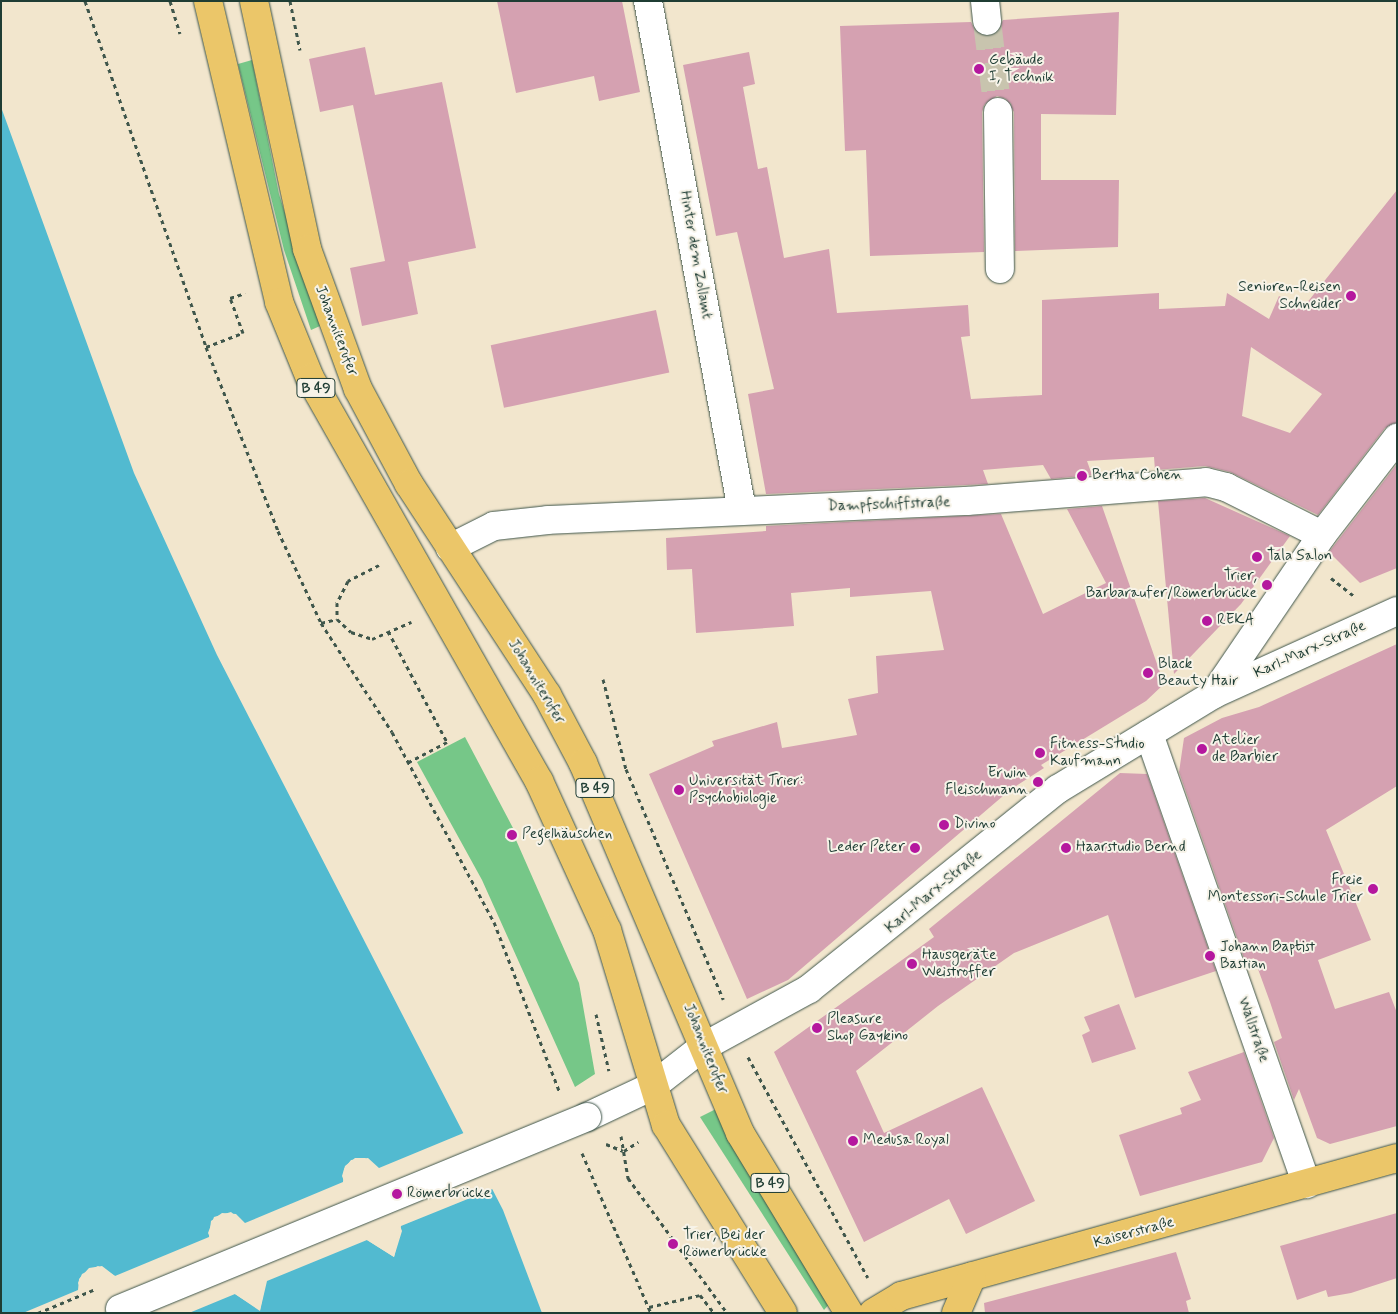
<!DOCTYPE html>
<html>
<head>
<meta charset="utf-8">
<style>
	body { margin:0 }
	#map { position:relative; width:1398px; height:1314px; overflow:hidden; background:#f2e6cd; font-family:Mynerve,sans-serif }
	div>[style] { position:absolute }
	.green>* { inset:0; background:#76c788 }
	.water>* { inset:0; background:#52bad0 }
	.pier>* { inset:0; background:#f2e6cd }
	.building>* { inset:0; background:#d5a1b1; transform-origin:0 0 }
	.minor-tunnel>* { height:28px; margin-top:-14px; transform-origin:0; background:repeating-linear-gradient(90deg,#c8c4ae 0 28px,transparent 0 42px) }
	.path>* { height:3px; margin-top:-1.5px; transform-origin:0; background:repeating-linear-gradient(90deg,#3f564b 0 4px,transparent 0 8px) }
	.roads { filter:drop-shadow(0 0 1px #3f564b) drop-shadow(0 0 1px #3f564b) }
	.minor>* { height:28px; margin:-14px; padding:0 14px; transform-origin:14px; border-radius:14px; background:#fff }
	.major>* { height:28px; margin:-14px; padding:0 14px; transform-origin:14px; border-radius:14px; background:#ebc669 }
	.path-bridge>* { height:3px; margin-top:-1.5px; transform-origin:0; background:repeating-linear-gradient(90deg,#3f564b 0 4px,transparent 0 8px) }
	.bridges { filter:drop-shadow(0 0 1px #3f564b) drop-shadow(0 0 1px #3f564b) }
	.minor-bridge>* { height:28px; margin:-14px; padding:0 14px; transform-origin:14px; border-radius:14px; background:#fff }
	.dots>* { width:14px; height:14px; translate:-50% -50%; box-sizing:border-box; border:2px solid #f7f3e8; border-radius:50% }
	span { translate:-50% -50%; white-space:nowrap; text-align:center; line-height:1.15; -webkit-text-stroke:4px #f7f3e8; paint-order:stroke }
	.shield-label span { padding:1px 4px; background:#f7f3e8; border:1px solid; border-radius:4px; -webkit-text-stroke-width:0 }
	.shield-label { font-size:14px; color:#1f3d34; font-weight:700 }
	.poi-label { font-size:15px; color:#1f3d34 }
	.left { translate:0 -50%; text-align:left }
	.right { translate:-100% -50%; text-align:right }
	.street-label { font-size:15px; color:#1f3d34 }
	.frame { position:absolute; inset:0; border:2px solid #1f3d34; pointer-events:none }
</style>
</head>
<body>
<div id="map">
	<div class="green">
		<i style="clip-path:polygon(252px 60px,279px 194px,320px 326px,311px 330px,284px 250px,238px 64px)"></i>
		<i style="clip-path:polygon(465px 737px,513px 828px,507px 831px,505px 838px,516px 840px,579px 983px,595px 1074px,575px 1087px,482px 880px,417px 762px)"></i>
		<i style="clip-path:polygon(716px 1109px,831px 1302px,824px 1310px,700px 1117px)"></i>
	</div>
	<div class="water">
		<i style="clip-path:polygon(evenodd,1px 107px,134px 473px,217px 655px,503px 1210px,542px 1313px,130px 1313px,115px 1276px,98px 1266px,82px 1274px,78px 1283px,91px 1313px,1px 1313px,1px 107px,355px 1158px,365px 1158px,378px 1168px,402px 1231px,394px 1257px,367px 1240px,342px 1176px,345px 1166px,355px 1158px,1px 107px,231px 1212px,244px 1223px,266px 1281px,260px 1310px,235px 1294px,208px 1233px,214px 1217px,231px 1212px)"></i>
	</div>
	<div class="pier">
		<i style="clip-path:polygon(evenodd,466px 1132px,495px 1188px,401px 1226px,394px 1257px,367px 1240px,267px 1281px,260px 1311px,235px 1294px,189px 1313px,127px 1313px,113px 1277px,98px 1269px,86px 1273px,81px 1283px,93px 1313px,23px 1313px,78px 1290px,79px 1279px,89px 1268px,102px 1266px,115px 1276px,209px 1237px,211px 1221px,222px 1213px,236px 1214px,245px 1223px,343px 1182px,344px 1169px,351px 1160px,368px 1158px,379px 1168px,466px 1132px,356px 1161px,367px 1161px,376px 1169px,399px 1227px,393px 1253px,369px 1238px,345px 1181px,347px 1167px,356px 1161px,466px 1132px,223px 1215px,235px 1217px,242px 1224px,264px 1281px,258px 1307px,237px 1292px,211px 1236px,213px 1222px,223px 1215px)"></i>
	</div>
	<div class="building">
		<i style="clip-path:polygon(497px 1px,622px 1px,640px 92px,599px 101px,594px 76px,516px 93px)"></i>
		<i style="clip-path:polygon(1119px 12px,1116px 115px,1041px 114px,1041px 180px,1119px 180px,1118px 247px,1015px 251px,1014px 112px,1006px 99px,997px 96px,985px 104px,982px 112px,984px 252px,870px 256px,866px 150px,845px 151px,840px 26px,971px 22px,975px 30px,988px 37px,996px 33px,1003px 20px)"></i>
		<i style="clip-path:polygon(365px 47px,375px 95px,442px 82px,476px 248px,408px 262px,418px 314px,362px 326px,350px 268px,385px 261px,353px 105px,320px 112px,309px 59px)"></i>
		<i style="clip-path:polygon(evenodd,749px 52px,755px 84px,743px 87px,758px 169px,767px 167px,784px 258px,829px 249px,837px 313px,968px 305px,970px 336px,961px 337px,971px 399px,1042px 395px,1042px 300px,1159px 293px,1159px 309px,1225px 306px,1227px 293px,1269px 319px,1279px 296px,1302px 309px,1397px 190px,1397px 423px,1385px 428px,1318px 515px,1230px 472px,1205px 466px,1155px 470px,1154px 457px,1087px 461px,1092px 475px,1051px 479px,1043px 465px,983px 470px,988px 484px,766px 494px,748px 394px,774px 389px,737px 232px,716px 236px,683px 65px,749px 52px,1251px 347px,1322px 394px,1290px 433px,1242px 416px,1251px 347px)"></i>
		<i style="left:656px;top:310px;width:64px;height:169px;rotate:78deg"></i>
		<i style="clip-path:polygon(1397px 464px,1397px 568px,1360px 583px,1329px 552px)"></i>
		<i style="clip-path:polygon(1205px 498px,1290px 536px,1241px 604px,1174px 674px,1158px 501px)"></i>
		<i style="clip-path:polygon(1102px 506px,1164px 684px,1146px 701px,1041px 765px,1044px 768px,1010px 790px,788px 980px,747px 999px,649px 774px,714px 746px,712px 741px,777px 722px,782px 748px,857px 735px,848px 699px,878px 693px,876px 656px,944px 650px,931px 591px,850px 597px,850px 588px,791px 593px,794px 626px,696px 633px,692px 569px,667px 570px,666px 538px,766px 531px,766px 526px,1001px 514px,1043px 614px,1106px 583px,1067px 509px)"></i>
		<i style="clip-path:polygon(1397px 644px,1397px 786px,1326px 830px,1371px 940px,1318px 960px,1335px 1009px,1389px 992px,1397px 1013px,1397px 1126px,1330px 1144px,1317px 1138px,1299px 1089px,1294px 1100px,1274px 1042px,1282px 1038px,1270px 1002px,1254px 958px,1245px 961px,1179px 772px,1184px 738px,1222px 718px,1259px 707px)"></i>
		<i style="clip-path:polygon(1120px 773px,1147px 774px,1216px 971px,1135px 998px,1108px 915px,1014px 953px,938px 1006px,856px 1071px,884px 1133px,982px 1087px,1035px 1201px,966px 1234px,949px 1199px,864px 1242px,774px 1052px,934px 937px,929px 929px)"></i>
		<i style="clip-path:polygon(1119px 1004px,1136px 1049px,1092px 1063px,1082px 1035px,1090px 1031px,1084px 1017px)"></i>
		<i style="clip-path:polygon(1244px 1052px,1274px 1138px,1262px 1162px,1140px 1196px,1119px 1135px,1182px 1114px,1180px 1108px,1201px 1100px,1188px 1072px)"></i>
		<i style="clip-path:polygon(1397px 1213px,1397px 1278px,1351px 1293px,1328px 1297px,1326px 1290px,1297px 1300px,1280px 1246px)"></i>
		<i style="clip-path:polygon(1176px 1252px,1191px 1299px,1186px 1301px,1189px 1313px,985px 1313px,984px 1303px)"></i>
	</div>
	<div class="minor-tunnel">
		<i style="left:987px;top:21px;width:92px;rotate:83.1deg"></i>
	</div>
	<div class="path">
		<i style="left:85px;top:1px;width:367px;rotate:70.7deg"></i>
		<i style="left:206px;top:347px;width:198px;rotate:68.6deg"></i>
		<i style="left:278px;top:531px;width:102px;rotate:64.9deg"></i>
		<i style="left:321px;top:623px;width:130px;rotate:56.9deg"></i>
		<i style="left:392px;top:732px;width:216px;rotate:61.8deg"></i>
		<i style="left:494px;top:922px;width:183px;rotate:68.9deg"></i>
		<i style="left:170px;top:1px;width:34px;rotate:73deg"></i>
		<i style="left:290px;top:1px;width:50px;rotate:78.5deg"></i>
		<i style="left:206px;top:347px;width:40px;rotate:-21deg"></i>
		<i style="left:243px;top:333px;width:37px;rotate:-110deg"></i>
		<i style="left:230px;top:298px;width:16px;rotate:-18deg"></i>
		<i style="left:379px;top:565px;width:35px;rotate:153deg"></i>
		<i style="left:348px;top:581px;width:25px;rotate:117deg"></i>
		<i style="left:337px;top:603px;width:16px;rotate:90deg"></i>
		<i style="left:337px;top:619px;width:19px;rotate:43deg"></i>
		<i style="left:351px;top:632px;width:22px;rotate:18deg"></i>
		<i style="left:372px;top:639px;width:43px;rotate:-23.6deg"></i>
		<i style="left:1331px;top:578px;width:29px;rotate:38deg"></i>
		<i style="left:321px;top:623px;width:16px;rotate:-14deg"></i>
		<i style="left:388px;top:631px;width:126px;rotate:62deg"></i>
		<i style="left:447px;top:742px;width:45px;rotate:152.3deg"></i>
		<i style="left:603px;top:679px;width:93px;rotate:75.7deg"></i>
		<i style="left:626px;top:769px;width:250px;rotate:67.1deg"></i>
		<i style="left:596px;top:1014px;width:58px;rotate:77.2deg"></i>
		<i style="left:748px;top:1057px;width:251px;rotate:61.5deg"></i>
		<i style="left:621px;top:1136px;width:43px;rotate:80.5deg"></i>
		<i style="left:628px;top:1178px;width:167px;rotate:53.7deg"></i>
		<i style="left:606px;top:1144px;width:18px;rotate:22deg"></i>
		<i style="left:624px;top:1151px;width:17px;rotate:-33deg"></i>
		<i style="left:582px;top:1153px;width:174px;rotate:66.7deg"></i>
		<i style="left:649px;top:1307px;width:52px;rotate:-13.2deg"></i>
		<i style="left:700px;top:1295px;width:23px;rotate:52deg"></i>
	</div>
	<div class="roads">
		<div class="minor">
			<i style="left:648px;top:1px;width:518px;rotate:79.54deg"></i>
			<i style="left:985px;top:1px;width:20px;rotate:84deg"></i>
			<i style="left:998px;top:112px;width:157px;rotate:89.3deg"></i>
			<i style="left:450px;top:548px;width:49px;rotate:-26.6deg"></i>
			<i style="left:494px;top:526px;width:54px;rotate:-6.3deg"></i>
			<i style="left:548px;top:520px;width:419px;rotate:-2.6deg"></i>
			<i style="left:967px;top:501px;width:240px;rotate:-4.5deg"></i>
			<i style="left:1206px;top:482px;width:21px;rotate:14deg"></i>
			<i style="left:1226px;top:487px;width:107px;rotate:26.6deg"></i>
			<i style="left:1214px;top:694px;width:192px;rotate:-55.8deg"></i>
			<i style="left:1322px;top:535px;width:123px;rotate:-52.3deg"></i>
			<i style="left:1149px;top:734px;width:477px;rotate:70.7deg"></i>
			<i style="left:587px;top:1117px;width:73px;rotate:-25.2deg"></i>
			<i style="left:653px;top:1086px;width:63px;rotate:-38deg"></i>
			<i style="left:703px;top:1047px;width:121px;rotate:-28.7deg"></i>
			<i style="left:809px;top:989px;width:319px;rotate:-38.8deg"></i>
			<i style="left:1058px;top:789px;width:183px;rotate:-31.3deg"></i>
			<i style="left:1214px;top:694px;width:201px;rotate:-24.4deg"></i>
		</div>
		<div class="major">
			<i style="left:208px;top:1px;width:309px;rotate:76.7deg"></i>
			<i style="left:279px;top:302px;width:82px;rotate:67.8deg"></i>
			<i style="left:310px;top:378px;width:464px;rotate:60.4deg"></i>
			<i style="left:539px;top:781px;width:164px;rotate:65.5deg"></i>
			<i style="left:607px;top:930px;width:204px;rotate:73.2deg"></i>
			<i style="left:666px;top:1125px;width:221px;rotate:58.1deg"></i>
			<i style="left:254px;top:1px;width:254px;rotate:77.9deg"></i>
			<i style="left:307px;top:249px;width:149px;rotate:70deg"></i>
			<i style="left:358px;top:389px;width:108px;rotate:61.8deg"></i>
			<i style="left:409px;top:484px;width:252px;rotate:56.8deg"></i>
			<i style="left:547px;top:695px;width:77px;rotate:62.1deg"></i>
			<i style="left:583px;top:763px;width:402px;rotate:67deg"></i>
			<i style="left:740px;top:1133px;width:210px;rotate:58.8deg"></i>
			<i style="left:873px;top:1313px;width:33px;rotate:-31deg"></i>
			<i style="left:901px;top:1296px;width:515px;rotate:-15.55deg"></i>
			<i style="left:956px;top:1313px;width:40px;rotate:-66.6deg"></i>
		</div>
	</div>
	<div class="path-bridge">
		<i style="left:38px;top:1313px;width:60px;rotate:-22.7deg"></i>
	</div>
	<div class="bridges">
		<div class="minor-bridge">
			<i style="left:120px;top:1309px;width:505px;rotate:-22.35deg"></i>
		</div>
	</div>
	<div class="dots">
		<i style="left:979px;top:69px;background:#b5179e"></i>
		<i style="left:1351px;top:296px;background:#b5179e"></i>
		<i style="left:1082px;top:476px;background:#b5179e"></i>
		<i style="left:1257px;top:557px;background:#b5179e"></i>
		<i style="left:1267px;top:585px;background:#b5179e"></i>
		<i style="left:1207px;top:621px;background:#b5179e"></i>
		<i style="left:1148px;top:673px;background:#b5179e"></i>
		<i style="left:1202px;top:749px;background:#b5179e"></i>
		<i style="left:1040px;top:753px;background:#b5179e"></i>
		<i style="left:1038px;top:782px;background:#b5179e"></i>
		<i style="left:679px;top:790px;background:#b5179e"></i>
		<i style="left:944px;top:825px;background:#b5179e"></i>
		<i style="left:512px;top:835px;background:#b5179e"></i>
		<i style="left:915px;top:848px;background:#b5179e"></i>
		<i style="left:1066px;top:848px;background:#b5179e"></i>
		<i style="left:1373px;top:889px;background:#b5179e"></i>
		<i style="left:1210px;top:956px;background:#b5179e"></i>
		<i style="left:912px;top:964px;background:#b5179e"></i>
		<i style="left:817px;top:1028px;background:#b5179e"></i>
		<i style="left:853px;top:1141px;background:#b5179e"></i>
		<i style="left:397px;top:1194px;background:#b5179e"></i>
		<i style="left:673px;top:1244px;background:#b5179e"></i>
	</div>
	<div class="shield-label">
		<span style="left:316px;top:388px">B 49</span>
		<span style="left:595px;top:788px">B 49</span>
		<span style="left:770px;top:1183px">B 49</span>
	</div>
	<div class="poi-label">
		<span class="left" style="left:989px;top:69px">Gebäude<br>I, Technik</span>
		<span class="right" style="left:1341px;top:296px">Senioren-Reisen<br>Schneider</span>
		<span class="left" style="left:1092px;top:476px">Bertha Cohen</span>
		<span class="left" style="left:1267px;top:557px">Tala Salon</span>
		<span class="right" style="left:1257px;top:585px">Trier,<br>Barbaraufer/Römerbrücke</span>
		<span class="left" style="left:1217px;top:621px">REKA</span>
		<span class="left" style="left:1158px;top:673px">Black<br>Beauty Hair</span>
		<span class="left" style="left:1212px;top:749px">Atelier<br>de Barbier</span>
		<span class="left" style="left:1050px;top:753px">Fitness-Studio<br>Kaufmann</span>
		<span class="right" style="left:1028px;top:782px">Erwin<br>Fleischmann</span>
		<span class="left" style="left:689px;top:790px">Universität Trier:<br>Psychobiologie</span>
		<span class="left" style="left:954px;top:825px">Divino</span>
		<span class="left" style="left:522px;top:835px">Pegelhäuschen</span>
		<span class="right" style="left:905px;top:848px">Leder Peter</span>
		<span class="left" style="left:1076px;top:848px">Haarstudio Bernd</span>
		<span class="right" style="left:1363px;top:889px">Freie<br>Montessori-Schule Trier</span>
		<span class="left" style="left:1220px;top:956px">Johann Baptist<br>Bastian</span>
		<span class="left" style="left:922px;top:964px">Hausgeräte<br>Weistroffer</span>
		<span class="left" style="left:827px;top:1028px">Pleasure<br>Shop Gaykino</span>
		<span class="left" style="left:863px;top:1141px">Medusa Royal</span>
		<span class="left" style="left:407px;top:1194px">Römerbrücke</span>
		<span class="left" style="left:683px;top:1244px">Trier, Bei der<br>Römerbrücke</span>
	</div>
	<div class="street-label">
		<span style="left:695px;top:255px;rotate:80deg">Hinter dem Zollamt</span>
		<span style="left:336px;top:331px;rotate:69deg">Johanniterufer</span>
		<span style="left:889px;top:505px;rotate:-2deg">Dampfschiffstraße</span>
		<span style="left:1310px;top:650px;rotate:-24deg">Karl-Marx-Straße</span>
		<span style="left:536px;top:682px;rotate:59deg">Johanniterufer</span>
		<span style="left:934px;top:892px;rotate:-40deg">Karl-Marx-Straße</span>
		<span style="left:1253px;top:1030px;rotate:71deg">Wallstraße</span>
		<span style="left:705px;top:1049px;rotate:68deg">Johanniterufer</span>
		<span style="left:1134px;top:1233px;rotate:-15deg">Kaiserstraße</span>
	</div>
	<div class="frame"></div>
</div>
</body>
</html>
